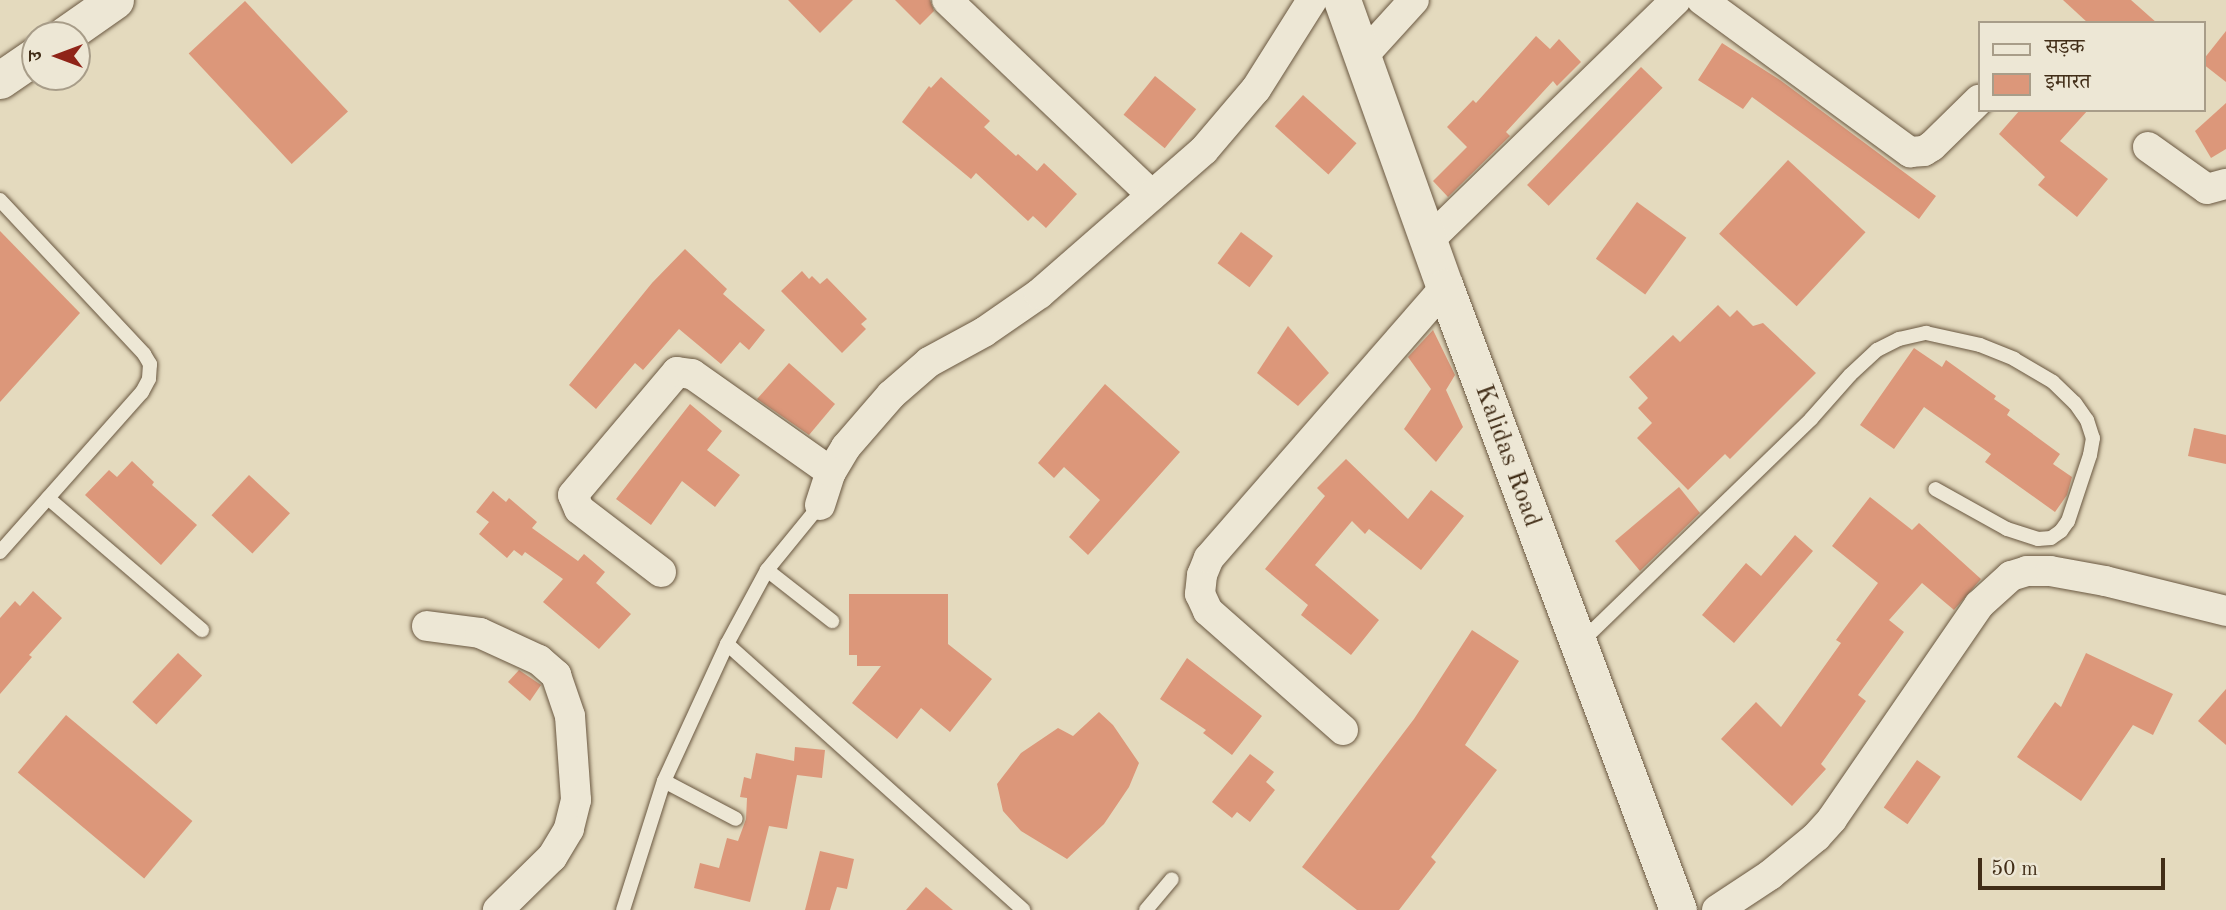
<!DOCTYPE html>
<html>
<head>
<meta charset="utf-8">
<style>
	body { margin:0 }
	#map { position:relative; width:2226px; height:910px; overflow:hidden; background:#e4dabe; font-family:"Old Standard TT","Noto Serif Devanagari",serif }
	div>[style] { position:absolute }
	.building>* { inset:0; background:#dc977a; transform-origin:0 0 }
	.roads { filter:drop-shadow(0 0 2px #6a5841) drop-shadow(0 0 2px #6a5841) }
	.service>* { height:14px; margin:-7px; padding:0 7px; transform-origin:7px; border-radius:7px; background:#ede7d5 }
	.minor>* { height:30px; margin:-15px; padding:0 15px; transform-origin:15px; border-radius:15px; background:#ede7d5 }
	.tertiary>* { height:37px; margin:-18.5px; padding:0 18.5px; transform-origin:18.5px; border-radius:18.5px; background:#ede7d5 }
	span { translate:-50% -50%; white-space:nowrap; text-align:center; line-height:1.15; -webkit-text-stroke:5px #ede7d5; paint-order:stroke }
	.street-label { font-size:26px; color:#412d17 }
	.legend { position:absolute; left:1978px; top:21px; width:228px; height:91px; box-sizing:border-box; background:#ede7d5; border:2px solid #a89d89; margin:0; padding:9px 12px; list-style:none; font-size:21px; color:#412d17 }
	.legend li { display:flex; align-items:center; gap:14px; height:35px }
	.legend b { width:35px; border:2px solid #a89d89 }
	.north { position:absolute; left:21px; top:21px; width:70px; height:70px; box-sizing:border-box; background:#ede7d5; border:2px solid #a89d89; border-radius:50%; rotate:270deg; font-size:19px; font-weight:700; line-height:28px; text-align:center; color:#412d17 }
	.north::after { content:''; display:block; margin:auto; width:24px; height:32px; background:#8f2418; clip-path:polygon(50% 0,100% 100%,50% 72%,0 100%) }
	.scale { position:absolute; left:1978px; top:858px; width:187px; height:32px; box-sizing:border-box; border:4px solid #412d17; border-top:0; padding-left:9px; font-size:21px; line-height:24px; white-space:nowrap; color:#412d17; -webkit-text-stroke:5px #ede7d5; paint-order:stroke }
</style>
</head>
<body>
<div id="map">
	<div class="building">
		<i style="clip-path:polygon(788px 0,853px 0,820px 33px)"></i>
		<i style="clip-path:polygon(895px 0,930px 0,934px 11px,920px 25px)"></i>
		<i style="clip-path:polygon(2063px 0,2131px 0,2157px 23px,2088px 23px)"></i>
		<i style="left:245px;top:1px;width:151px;height:77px;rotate:47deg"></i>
		<i style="clip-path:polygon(2226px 31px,2226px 82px,2203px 64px,2203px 60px)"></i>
		<i style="clip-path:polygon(1536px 36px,1550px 49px,1559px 39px,1581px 62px,1557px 86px,1553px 81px,1506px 132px,1510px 136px,1448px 197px,1433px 181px,1467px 147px,1447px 127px,1473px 100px,1476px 103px)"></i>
		<i style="clip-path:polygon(1722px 43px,1780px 80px,1936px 196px,1919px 219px,1752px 97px,1743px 109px,1698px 80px)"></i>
		<i style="left:1641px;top:67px;width:30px;height:164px;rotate:44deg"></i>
		<i style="left:1155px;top:76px;width:53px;height:50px;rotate:39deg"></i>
		<i style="clip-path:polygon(941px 77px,990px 121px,984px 127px,1016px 156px,1018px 154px,1037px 171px,1044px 163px,1077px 194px,1046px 228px,1033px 216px,1028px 221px,976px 173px,971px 179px,902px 122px,929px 86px,931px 88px)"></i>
		<i style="left:1303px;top:95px;width:72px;height:42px;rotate:42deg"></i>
		<i style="clip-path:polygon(2226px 103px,2226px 149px,2211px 158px,2195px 131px)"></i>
		<i style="clip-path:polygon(2020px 110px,2088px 110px,2060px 141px,2108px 179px,2077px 217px,2038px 185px,2045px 177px,1999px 134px)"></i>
		<i style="left:1788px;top:160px;width:106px;height:101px;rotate:43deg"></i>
		<i style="left:1637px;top:202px;width:61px;height:70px;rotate:36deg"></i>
		<i style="clip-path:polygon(0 231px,80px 313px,0 402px)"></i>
		<i style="left:1241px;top:232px;width:40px;height:39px;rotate:37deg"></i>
		<i style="clip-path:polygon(685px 249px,727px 289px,723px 294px,765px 330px,749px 350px,740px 342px,721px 364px,679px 329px,643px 370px,635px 363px,596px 409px,569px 385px,652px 283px)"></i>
		<i style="clip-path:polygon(802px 271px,809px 279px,812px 276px,820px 284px,827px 278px,867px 319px,861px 324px,866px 329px,842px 353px,781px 291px)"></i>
		<i style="clip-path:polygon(1718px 305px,1730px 317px,1737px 310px,1753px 326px,1763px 323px,1816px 373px,1730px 459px,1725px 454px,1688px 490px,1637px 438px,1652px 423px,1638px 408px,1648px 398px,1629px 377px,1673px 335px,1680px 342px)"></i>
		<i style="clip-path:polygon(1288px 326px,1329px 373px,1298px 406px,1257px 373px)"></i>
		<i style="clip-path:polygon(1433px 330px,1455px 375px,1446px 390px,1463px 427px,1436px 462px,1404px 429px,1431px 389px,1408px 357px)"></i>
		<i style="clip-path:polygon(1914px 348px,1942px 367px,1946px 360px,1996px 396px,1994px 399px,2010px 410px,2007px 415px,2060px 454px,2053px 464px,2072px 477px,2067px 495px,2055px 512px,1985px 462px,1991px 454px,1924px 407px,1894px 449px,1860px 425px)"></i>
		<i style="clip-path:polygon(789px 363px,835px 404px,809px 435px,757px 399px)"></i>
		<i style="clip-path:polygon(1105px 384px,1180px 452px,1088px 555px,1069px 537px,1100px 500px,1064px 467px,1054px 478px,1038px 463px)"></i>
		<i style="clip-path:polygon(690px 404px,722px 431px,707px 450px,740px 475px,715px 507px,682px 481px,651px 525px,616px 499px)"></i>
		<i style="clip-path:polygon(2194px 428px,2226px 435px,2226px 464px,2188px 456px)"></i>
		<i style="clip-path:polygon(1346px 459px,1408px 519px,1431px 490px,1464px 516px,1421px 570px,1369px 529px,1365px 534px,1352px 521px,1315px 565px,1379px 620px,1351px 655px,1301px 615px,1308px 605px,1265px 569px,1325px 496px,1317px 488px)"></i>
		<i style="clip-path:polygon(132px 461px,154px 482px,152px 485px,197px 525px,161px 565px,85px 495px,109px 470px,117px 477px)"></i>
		<i style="left:249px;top:475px;width:56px;height:55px;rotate:43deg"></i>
		<i style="clip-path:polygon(1679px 487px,1700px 513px,1640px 571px,1615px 541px)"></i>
		<i style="clip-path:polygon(493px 491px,506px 502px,509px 498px,537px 522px,532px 528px,578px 561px,584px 554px,605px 572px,596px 583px,631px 614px,599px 649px,543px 602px,563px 579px,525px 552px,522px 556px,514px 550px,507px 558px,479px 534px,489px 522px,476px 512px)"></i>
		<i style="clip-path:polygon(1870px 497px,1912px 530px,1919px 523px,1981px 579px,1954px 610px,1922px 583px,1889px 620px,1904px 632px,1858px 695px,1866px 701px,1821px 764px,1826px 769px,1792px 806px,1721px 739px,1756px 702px,1781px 727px,1841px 643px,1836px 640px,1878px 583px,1832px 546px)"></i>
		<i style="clip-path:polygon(1795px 535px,1813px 551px,1734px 643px,1702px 615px,1746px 563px,1761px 576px)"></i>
		<i style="clip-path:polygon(33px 591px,62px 618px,29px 655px,32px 657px,0 694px,0 618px,15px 601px,20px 606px)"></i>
		<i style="clip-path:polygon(849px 594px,948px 594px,948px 644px,992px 679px,950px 732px,921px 708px,897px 739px,852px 703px,881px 666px,857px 666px,857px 655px,849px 655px)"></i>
		<i style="clip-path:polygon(1472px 630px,1519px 661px,1465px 745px,1497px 770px,1431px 857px,1436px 862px,1399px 910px,1357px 910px,1302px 867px,1414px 719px)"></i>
		<i style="left:178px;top:653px;width:33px;height:67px;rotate:43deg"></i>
		<i style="clip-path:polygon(2086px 653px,2173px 694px,2153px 735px,2133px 725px,2081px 801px,2017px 757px,2055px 702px,2061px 707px)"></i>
		<i style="clip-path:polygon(1187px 658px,1262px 716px,1232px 755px,1203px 733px,1206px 730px,1160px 699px)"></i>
		<i style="clip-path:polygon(519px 670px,541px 685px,530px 701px,508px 682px)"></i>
		<i style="clip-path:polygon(2226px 689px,2226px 745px,2198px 721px)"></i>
		<i style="clip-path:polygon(1099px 712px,1113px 725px,1139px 763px,1129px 787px,1104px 824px,1067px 859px,1021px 831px,1003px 811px,997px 784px,1021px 753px,1058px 728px,1073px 736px)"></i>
		<i style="left:66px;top:715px;width:165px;height:75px;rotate:40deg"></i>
		<i style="clip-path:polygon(795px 747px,825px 750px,822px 778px,797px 775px,787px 829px,769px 826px,750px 902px,694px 888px,700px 863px,719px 868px,727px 838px,738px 841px,746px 819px,747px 798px,740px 797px,744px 777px,751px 779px,756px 753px,794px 761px)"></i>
		<i style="clip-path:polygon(1250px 754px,1274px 772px,1266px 782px,1275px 790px,1250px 822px,1237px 812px,1232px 818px,1212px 802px)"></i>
		<i style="left:1917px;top:760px;width:29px;height:58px;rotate:35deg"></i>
		<i style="clip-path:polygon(820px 851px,854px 859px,847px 889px,837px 887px,830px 910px,805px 910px)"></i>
		<i style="clip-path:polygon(926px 887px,953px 910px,906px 910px)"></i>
	</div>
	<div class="roads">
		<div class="service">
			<i style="left:0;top:200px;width:211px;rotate:46.9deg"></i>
			<i style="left:144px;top:354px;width:12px;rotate:59deg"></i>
			<i style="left:150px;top:364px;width:15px;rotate:94deg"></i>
			<i style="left:149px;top:379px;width:15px;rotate:118deg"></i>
			<i style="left:142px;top:392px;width:214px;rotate:131.6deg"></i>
			<i style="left:48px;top:498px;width:203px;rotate:40.6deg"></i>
			<i style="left:767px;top:570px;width:83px;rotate:38.1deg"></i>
			<i style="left:1581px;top:642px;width:320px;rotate:-44.1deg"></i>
			<i style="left:1811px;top:419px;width:59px;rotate:-48.4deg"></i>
			<i style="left:1850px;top:375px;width:37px;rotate:-43deg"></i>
			<i style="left:1877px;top:350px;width:25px;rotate:-27deg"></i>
			<i style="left:1899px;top:339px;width:28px;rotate:-13deg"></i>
			<i style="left:1926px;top:333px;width:55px;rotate:12.5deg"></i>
			<i style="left:1980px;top:345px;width:37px;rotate:22deg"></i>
			<i style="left:2014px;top:359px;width:45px;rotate:30.5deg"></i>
			<i style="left:2053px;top:382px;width:30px;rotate:44deg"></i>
			<i style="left:2075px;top:403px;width:21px;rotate:55deg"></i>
			<i style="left:2087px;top:420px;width:19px;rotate:72deg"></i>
			<i style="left:2093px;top:438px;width:17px;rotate:100deg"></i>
			<i style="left:2090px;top:455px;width:70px;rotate:108.4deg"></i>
			<i style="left:2068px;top:521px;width:12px;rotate:125deg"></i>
			<i style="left:2061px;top:531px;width:12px;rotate:145deg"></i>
			<i style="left:2051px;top:538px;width:13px;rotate:176deg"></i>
			<i style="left:2038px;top:539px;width:33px;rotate:-162deg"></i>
			<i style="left:2007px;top:529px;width:82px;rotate:-150.9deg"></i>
			<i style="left:727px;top:644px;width:398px;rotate:41.9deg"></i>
			<i style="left:664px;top:781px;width:81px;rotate:27.8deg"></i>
			<i style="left:623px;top:910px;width:135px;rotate:-72.4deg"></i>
			<i style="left:664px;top:781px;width:151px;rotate:-65.3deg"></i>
			<i style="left:727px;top:644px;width:84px;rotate:-61.6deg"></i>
			<i style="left:767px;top:570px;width:84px;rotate:-50.8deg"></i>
			<i style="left:1146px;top:910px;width:40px;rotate:-50deg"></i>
		</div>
		<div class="minor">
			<i style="left:947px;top:0;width:283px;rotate:43.6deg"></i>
			<i style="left:1702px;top:0;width:258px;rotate:36.2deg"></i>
			<i style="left:1910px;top:152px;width:14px;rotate:-4deg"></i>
			<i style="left:1924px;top:151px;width:9px;rotate:-32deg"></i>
			<i style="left:1932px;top:146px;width:66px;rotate:-44.4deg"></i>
			<i style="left:1364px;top:55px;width:74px;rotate:-47.7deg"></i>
			<i style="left:2148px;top:147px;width:72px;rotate:35.4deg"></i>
			<i style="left:2207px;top:189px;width:20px;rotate:-15deg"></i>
			<i style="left:1429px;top:240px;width:344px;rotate:-44.2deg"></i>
			<i style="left:820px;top:505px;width:35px;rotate:-72deg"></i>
			<i style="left:831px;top:472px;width:29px;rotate:-59deg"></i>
			<i style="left:846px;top:447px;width:69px;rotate:-49.1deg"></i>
			<i style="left:891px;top:395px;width:50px;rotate:-41deg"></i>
			<i style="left:929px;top:362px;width:63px;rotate:-28.6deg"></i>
			<i style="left:984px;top:332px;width:67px;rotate:-34.6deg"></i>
			<i style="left:1039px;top:294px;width:219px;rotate:-41.1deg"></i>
			<i style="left:1204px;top:150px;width:80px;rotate:-49.6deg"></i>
			<i style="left:1256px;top:89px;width:105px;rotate:-57.8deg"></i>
			<i style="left:661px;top:572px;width:103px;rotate:-142.5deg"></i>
			<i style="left:579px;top:509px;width:15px;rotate:-113deg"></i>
			<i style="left:573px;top:495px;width:161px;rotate:-49.8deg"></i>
			<i style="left:677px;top:372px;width:15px;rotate:8deg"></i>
			<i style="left:692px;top:374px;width:170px;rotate:35.2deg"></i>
			<i style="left:427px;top:626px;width:53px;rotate:7.5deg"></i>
			<i style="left:480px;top:633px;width:65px;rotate:24.6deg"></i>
			<i style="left:539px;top:660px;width:23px;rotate:41deg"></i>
			<i style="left:556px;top:675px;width:43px;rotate:71.1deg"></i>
			<i style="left:570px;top:716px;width:84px;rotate:85.9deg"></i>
			<i style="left:576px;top:800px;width:30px;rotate:104deg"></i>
			<i style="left:569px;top:829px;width:33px;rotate:121deg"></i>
			<i style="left:552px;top:857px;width:76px;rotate:135.5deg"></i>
			<i style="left:1343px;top:730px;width:180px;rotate:-138.6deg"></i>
			<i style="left:1208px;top:611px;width:19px;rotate:-115deg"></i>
			<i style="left:1200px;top:594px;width:19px;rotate:-84deg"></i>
			<i style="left:1202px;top:575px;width:18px;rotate:-68deg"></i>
			<i style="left:1209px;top:558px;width:359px;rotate:-48.9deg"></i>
			<i style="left:1717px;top:910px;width:64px;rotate:-33.4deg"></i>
			<i style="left:1770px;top:875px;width:60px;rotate:-39.6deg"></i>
			<i style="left:1816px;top:837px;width:24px;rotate:-48deg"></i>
			<i style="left:1832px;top:819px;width:260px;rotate:-55.5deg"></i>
			<i style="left:1979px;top:605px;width:43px;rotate:-42.2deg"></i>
			<i style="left:2011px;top:576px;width:17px;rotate:-17deg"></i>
			<i style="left:2027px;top:571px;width:23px"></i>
			<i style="left:2050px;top:571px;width:56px;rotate:10.3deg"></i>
			<i style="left:2105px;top:581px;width:125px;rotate:13.9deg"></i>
		</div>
		<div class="tertiary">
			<i style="left:1342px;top:0;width:305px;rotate:70.3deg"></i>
			<i style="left:1445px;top:287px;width:665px;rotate:69.49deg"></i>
			<i style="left:65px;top:35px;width:61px;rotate:-35deg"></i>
			<i style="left:0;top:80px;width:42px;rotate:-34.4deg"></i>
		</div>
	</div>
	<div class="street-label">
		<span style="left:1507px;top:456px;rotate:70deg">Kalidas Road</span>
	</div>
	<ul class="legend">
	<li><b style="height:9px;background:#ede7d5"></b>सड़क</li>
	<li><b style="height:19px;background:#dc977a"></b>इमारत</li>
	</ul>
	<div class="north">उ</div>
	<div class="scale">50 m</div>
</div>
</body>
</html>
